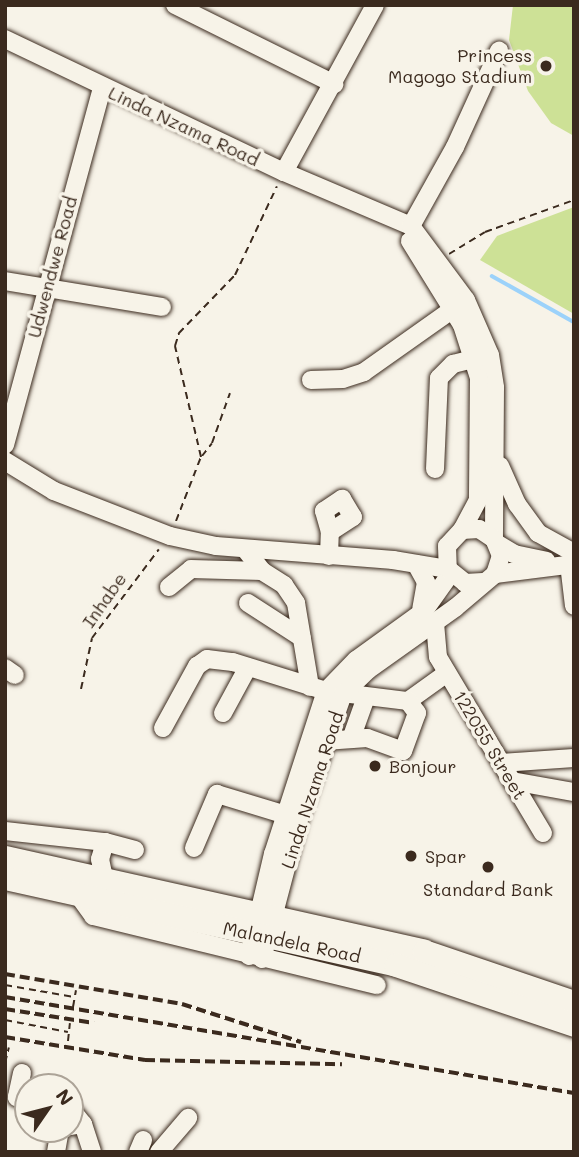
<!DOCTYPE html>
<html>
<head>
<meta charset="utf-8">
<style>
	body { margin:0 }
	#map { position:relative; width:579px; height:1157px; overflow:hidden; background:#f7f3e8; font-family:Mali,sans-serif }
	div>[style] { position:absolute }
	.green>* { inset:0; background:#cde196 }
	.stream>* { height:3.5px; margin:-1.75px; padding:0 1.75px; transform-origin:1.75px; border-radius:1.75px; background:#9cd2fa }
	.path>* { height:2px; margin-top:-1px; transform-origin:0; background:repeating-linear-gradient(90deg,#3b2a1e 0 7px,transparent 0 12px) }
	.roads { filter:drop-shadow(0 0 2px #3b2a1e) drop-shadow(0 0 2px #3b2a1e) }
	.minor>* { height:18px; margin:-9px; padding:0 9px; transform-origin:9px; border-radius:9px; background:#f7f3e8 }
	.major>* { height:23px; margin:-11.5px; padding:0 11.5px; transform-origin:11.5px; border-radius:11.5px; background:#f7f3e8 }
	.rail>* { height:3.5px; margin-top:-1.75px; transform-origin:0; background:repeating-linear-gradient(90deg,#3b2a1e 0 10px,transparent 0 15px) }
	.dots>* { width:19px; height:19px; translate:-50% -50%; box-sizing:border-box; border:4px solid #f7f3e8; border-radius:50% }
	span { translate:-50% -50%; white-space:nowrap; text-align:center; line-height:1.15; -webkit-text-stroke:7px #f7f3e8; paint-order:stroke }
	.poi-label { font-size:18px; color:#3b2a1e }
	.right { translate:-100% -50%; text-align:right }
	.left { translate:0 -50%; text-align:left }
	.street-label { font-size:18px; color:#3b2a1e }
	.frame { position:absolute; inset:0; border:7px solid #3b2a1e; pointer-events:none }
	.north { position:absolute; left:14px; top:1073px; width:70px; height:70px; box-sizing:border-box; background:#f7f3e8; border:2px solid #aca397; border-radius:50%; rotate:55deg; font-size:19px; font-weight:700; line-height:28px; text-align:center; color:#3b2a1e }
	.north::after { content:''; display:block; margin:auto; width:24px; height:32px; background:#3b2a1e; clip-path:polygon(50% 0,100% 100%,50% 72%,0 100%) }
</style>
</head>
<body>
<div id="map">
	<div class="green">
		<i style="clip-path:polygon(513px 5px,574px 5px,574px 136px,551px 123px,528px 91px,509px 40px)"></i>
		<i style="clip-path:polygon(574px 207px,574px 314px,480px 260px,497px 236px)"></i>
	</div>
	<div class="stream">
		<i style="left:492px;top:276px;width:94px;rotate:29.3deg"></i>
	</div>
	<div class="path">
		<i style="left:449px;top:254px;width:42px;rotate:-31.4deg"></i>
		<i style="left:485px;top:232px;width:95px;rotate:-19.8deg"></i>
		<i style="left:202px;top:456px;width:16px;rotate:-52deg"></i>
		<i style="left:212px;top:443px;width:53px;rotate:-70.2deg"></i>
		<i style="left:176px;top:521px;width:69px;rotate:-68.7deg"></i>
		<i style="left:201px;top:457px;width:114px;rotate:-103.2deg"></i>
		<i style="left:175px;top:346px;width:14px;rotate:-73deg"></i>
		<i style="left:179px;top:333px;width:81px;rotate:-46deg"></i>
		<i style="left:235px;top:275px;width:98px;rotate:-64.7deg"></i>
		<i style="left:81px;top:689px;width:52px;rotate:-77.8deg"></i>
		<i style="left:92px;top:638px;width:111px;rotate:-53deg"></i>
		<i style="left:5px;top:985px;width:70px;rotate:9.9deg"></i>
		<i style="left:73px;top:1007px;width:17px;rotate:-80deg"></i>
		<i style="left:5px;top:1020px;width:64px;rotate:10.8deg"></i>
		<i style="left:68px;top:1041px;width:18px;rotate:-84deg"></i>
		<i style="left:5px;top:1063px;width:16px;rotate:-76deg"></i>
	</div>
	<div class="roads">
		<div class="minor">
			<i style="left:175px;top:5px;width:178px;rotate:26.4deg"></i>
			<i style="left:5px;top:39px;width:309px;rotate:25.5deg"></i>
			<i style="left:284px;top:172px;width:138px;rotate:23deg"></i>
			<i style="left:411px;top:226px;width:92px;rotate:53.4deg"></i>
			<i style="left:466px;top:300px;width:60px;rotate:66.4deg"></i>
			<i style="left:490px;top:355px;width:33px;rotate:81deg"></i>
			<i style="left:495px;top:388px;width:151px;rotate:90.4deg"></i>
			<i style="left:284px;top:172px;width:190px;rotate:-61.4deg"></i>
			<i style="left:411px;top:226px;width:90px;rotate:-60.9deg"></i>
			<i style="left:455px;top:147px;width:106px;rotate:-65.4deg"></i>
			<i style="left:410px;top:241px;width:99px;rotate:58.2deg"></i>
			<i style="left:462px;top:325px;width:56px;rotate:72.2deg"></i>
			<i style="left:479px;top:378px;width:122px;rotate:90.5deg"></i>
			<i style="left:478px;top:500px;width:34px;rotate:118deg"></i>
			<i style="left:5px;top:281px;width:159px;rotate:9.4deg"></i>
			<i style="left:311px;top:380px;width:32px;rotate:-2deg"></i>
			<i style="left:343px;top:379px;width:22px;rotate:-18deg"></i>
			<i style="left:364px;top:372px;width:121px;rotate:-35.3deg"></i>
			<i style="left:5px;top:445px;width:369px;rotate:-74.8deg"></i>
			<i style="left:5px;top:461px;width:57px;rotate:31.5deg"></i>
			<i style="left:54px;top:491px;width:124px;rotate:21.2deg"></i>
			<i style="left:170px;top:536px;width:47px;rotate:12.3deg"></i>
			<i style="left:216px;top:546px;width:178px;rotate:4.5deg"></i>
			<i style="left:393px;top:560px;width:56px;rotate:9.3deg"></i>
			<i style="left:500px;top:466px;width:42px;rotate:65.9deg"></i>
			<i style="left:517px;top:504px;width:36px;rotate:54deg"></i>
			<i style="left:538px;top:533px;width:41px;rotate:29.1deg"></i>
			<i style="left:435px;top:469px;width:91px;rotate:-87.5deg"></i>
			<i style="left:439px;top:378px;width:20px;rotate:-45deg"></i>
			<i style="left:453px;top:364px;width:32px;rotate:-14deg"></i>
			<i style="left:496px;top:543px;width:21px;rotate:31deg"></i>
			<i style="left:514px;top:554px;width:33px;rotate:12deg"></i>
			<i style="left:245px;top:549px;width:28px;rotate:52deg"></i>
			<i style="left:262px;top:571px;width:26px;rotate:32deg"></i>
			<i style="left:284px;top:585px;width:22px;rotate:56deg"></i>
			<i style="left:296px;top:603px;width:85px;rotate:80.5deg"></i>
			<i style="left:329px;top:556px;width:24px;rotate:-88deg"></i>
			<i style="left:330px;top:532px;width:22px;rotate:-106deg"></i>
			<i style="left:324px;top:511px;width:22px;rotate:-34deg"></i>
			<i style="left:342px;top:499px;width:21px;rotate:59deg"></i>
			<i style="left:353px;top:517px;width:27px;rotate:147deg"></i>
			<i style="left:416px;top:564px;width:21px;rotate:61deg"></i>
			<i style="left:426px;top:582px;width:27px;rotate:100deg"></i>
			<i style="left:569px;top:564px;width:42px;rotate:83.2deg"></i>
			<i style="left:495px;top:574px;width:80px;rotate:-7.2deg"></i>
			<i style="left:169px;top:587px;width:28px;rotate:-39deg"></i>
			<i style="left:191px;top:569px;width:71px;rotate:1.6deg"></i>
			<i style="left:248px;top:603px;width:64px;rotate:32.9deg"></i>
			<i style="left:435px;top:623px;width:34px;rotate:85deg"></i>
			<i style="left:438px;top:657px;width:205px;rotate:59.2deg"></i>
			<i style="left:5px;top:668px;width:12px;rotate:35deg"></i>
			<i style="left:408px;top:701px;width:48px;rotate:-35.7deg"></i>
			<i style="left:223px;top:713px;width:52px;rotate:-61.5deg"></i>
			<i style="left:163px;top:728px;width:71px;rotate:-61.3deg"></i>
			<i style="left:197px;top:666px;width:12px;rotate:-35deg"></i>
			<i style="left:207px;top:659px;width:26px;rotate:7deg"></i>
			<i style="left:233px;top:662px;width:97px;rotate:17.3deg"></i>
			<i style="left:326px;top:691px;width:83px;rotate:7deg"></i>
			<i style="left:408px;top:701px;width:15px;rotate:53deg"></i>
			<i style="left:417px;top:713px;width:40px;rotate:110.2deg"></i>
			<i style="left:403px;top:751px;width:38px;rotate:-160deg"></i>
			<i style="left:367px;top:738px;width:39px;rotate:176deg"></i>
			<i style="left:351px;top:739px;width:45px;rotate:-70.3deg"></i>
			<i style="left:501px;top:763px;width:73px;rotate:-3.9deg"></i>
			<i style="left:512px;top:781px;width:63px;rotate:10.1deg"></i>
			<i style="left:5px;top:831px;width:101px;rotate:6.3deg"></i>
			<i style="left:105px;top:842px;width:18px;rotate:106deg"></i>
			<i style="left:100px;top:859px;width:19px;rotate:78deg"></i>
			<i style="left:105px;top:842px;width:31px;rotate:15deg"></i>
			<i style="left:194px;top:848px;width:59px;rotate:-66.9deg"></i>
			<i style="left:217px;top:794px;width:83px;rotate:16.9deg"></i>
			<i style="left:78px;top:895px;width:26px;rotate:54deg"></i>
			<i style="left:93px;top:916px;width:292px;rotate:13.7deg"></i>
			<i style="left:249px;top:956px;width:105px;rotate:-76.8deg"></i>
			<i style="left:273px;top:854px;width:171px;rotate:-72deg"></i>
			<i style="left:326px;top:691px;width:43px;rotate:-45.9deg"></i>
			<i style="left:356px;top:660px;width:84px;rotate:-35.8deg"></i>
			<i style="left:424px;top:611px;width:47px;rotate:-54.6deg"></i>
			<i style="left:262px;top:959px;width:145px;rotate:-75.2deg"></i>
			<i style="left:299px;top:819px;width:133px;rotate:-70.6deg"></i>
			<i style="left:343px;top:694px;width:35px;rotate:-44deg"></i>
			<i style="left:368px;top:670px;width:107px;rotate:-35.5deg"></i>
			<i style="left:455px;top:608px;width:52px;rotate:-40.4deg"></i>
			<i style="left:495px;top:574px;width:19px;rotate:-72deg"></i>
			<i style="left:501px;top:556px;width:18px;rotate:-112deg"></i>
			<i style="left:494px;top:539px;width:18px;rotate:-146deg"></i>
			<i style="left:479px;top:529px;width:17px;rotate:177deg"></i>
			<i style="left:462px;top:530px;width:22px;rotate:133deg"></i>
			<i style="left:447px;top:546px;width:23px;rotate:88deg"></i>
			<i style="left:448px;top:569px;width:22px;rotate:39deg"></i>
			<i style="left:465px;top:583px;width:18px;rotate:-3deg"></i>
			<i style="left:22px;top:1073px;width:25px;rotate:102deg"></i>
			<i style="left:17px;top:1097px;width:11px;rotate:15deg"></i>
			<i style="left:70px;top:1108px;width:21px;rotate:51deg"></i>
			<i style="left:70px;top:1126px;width:13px;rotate:-9deg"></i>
			<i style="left:83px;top:1124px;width:29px;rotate:72deg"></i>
			<i style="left:56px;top:1152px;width:23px;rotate:-80deg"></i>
			<i style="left:138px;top:1152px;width:13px;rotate:-67deg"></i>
			<i style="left:159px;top:1152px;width:45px;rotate:-49.5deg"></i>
		</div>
		<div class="major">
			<i style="left:5px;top:857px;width:429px;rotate:12.6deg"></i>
			<i style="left:424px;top:951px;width:158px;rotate:18.8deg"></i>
			<i style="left:5px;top:878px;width:401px;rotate:12.5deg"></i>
			<i style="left:396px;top:965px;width:188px;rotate:18.6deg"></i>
		</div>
	</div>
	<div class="rail">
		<i style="left:5px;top:974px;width:180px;rotate:9.6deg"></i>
		<i style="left:182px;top:1004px;width:125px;rotate:17.7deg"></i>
		<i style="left:5px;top:997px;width:577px;rotate:9.58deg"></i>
		<i style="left:5px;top:1009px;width:90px;rotate:8.9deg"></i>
		<i style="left:5px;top:1037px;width:142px;rotate:9.3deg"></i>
		<i style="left:145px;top:1060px;width:197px;rotate:1.2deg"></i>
	</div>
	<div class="dots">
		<i style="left:546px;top:66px;background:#3b2a1e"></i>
		<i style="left:375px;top:766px;background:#3b2a1e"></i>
		<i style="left:411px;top:856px;background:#3b2a1e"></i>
		<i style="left:488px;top:867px;background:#3b2a1e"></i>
	</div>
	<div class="poi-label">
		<span class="right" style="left:532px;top:66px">Princess<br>Magogo Stadium</span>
		<span class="left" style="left:389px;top:766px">Bonjour</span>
		<span class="left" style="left:425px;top:856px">Spar</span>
		<span style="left:488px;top:889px">Standard Bank</span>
	</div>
	<div class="street-label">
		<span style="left:184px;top:126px;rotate:25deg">Linda Nzama Road</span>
		<span style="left:52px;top:267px;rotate:-75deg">Udwendwe Road</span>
		<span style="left:104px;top:600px;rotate:-55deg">Inhabe</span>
		<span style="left:490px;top:745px;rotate:59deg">122055 Street</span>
		<span style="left:312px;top:790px;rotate:-72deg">Linda Nzama Road</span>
		<span style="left:292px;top:942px;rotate:12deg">Malandela Road</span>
	</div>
	<div class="frame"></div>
	<div class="north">N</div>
</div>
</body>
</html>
